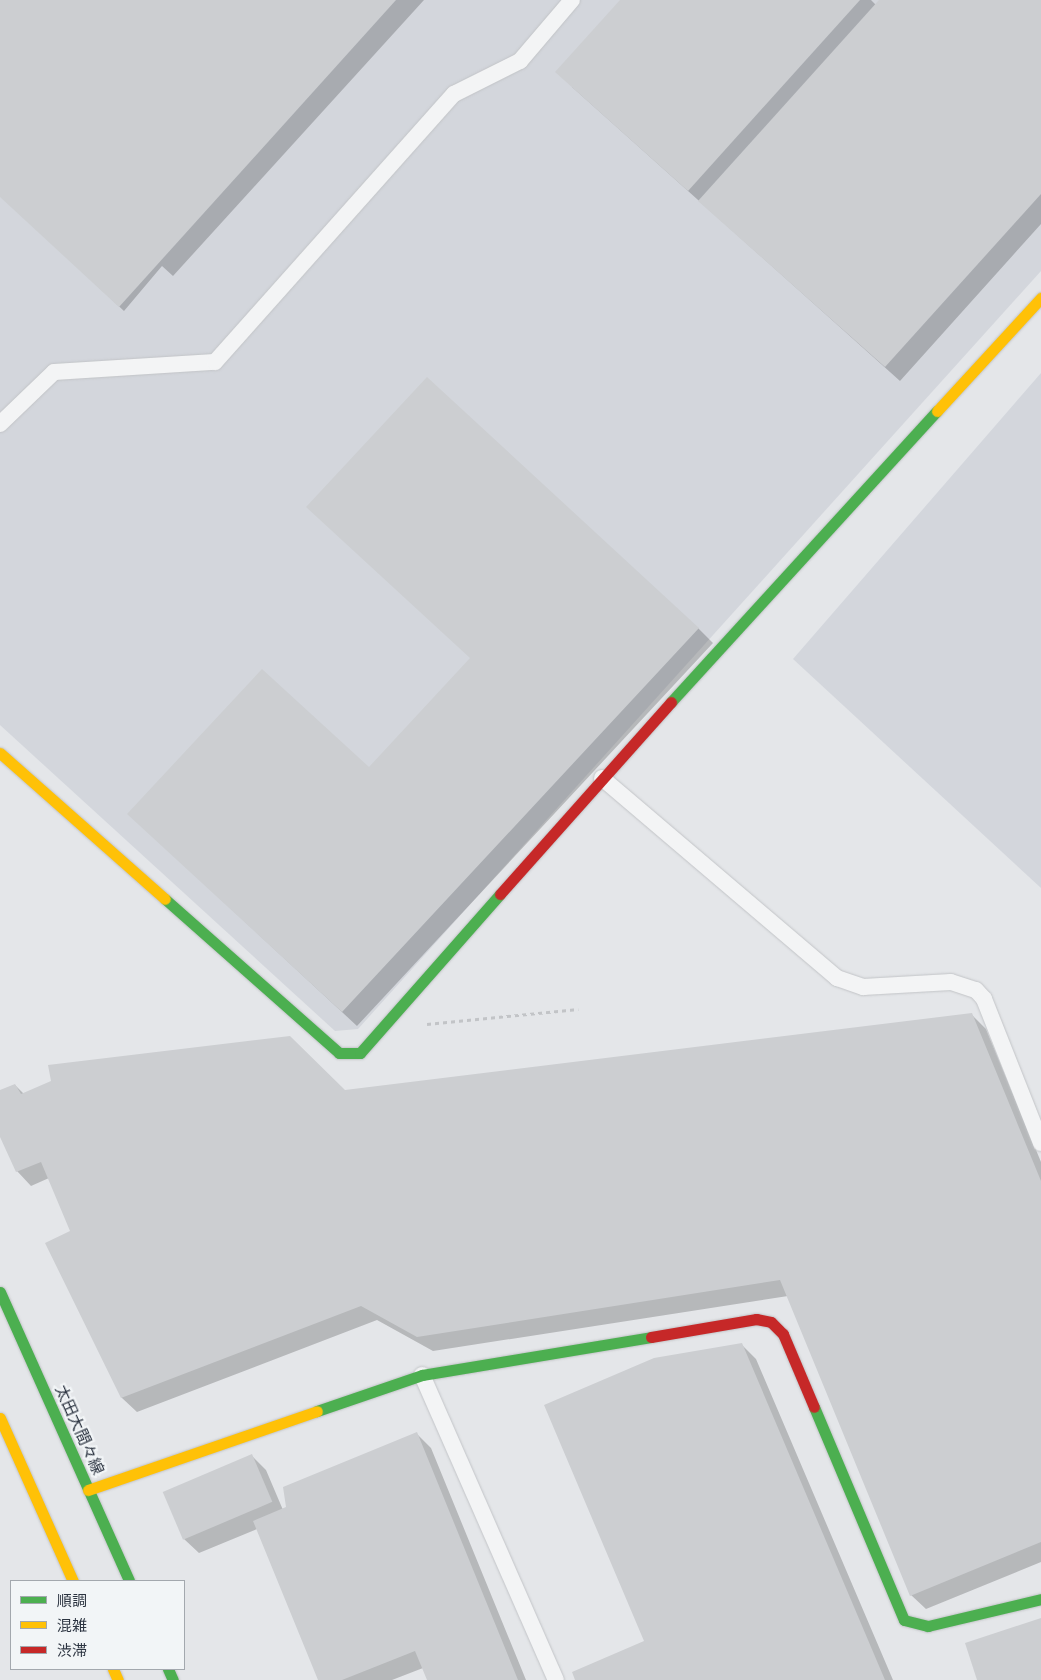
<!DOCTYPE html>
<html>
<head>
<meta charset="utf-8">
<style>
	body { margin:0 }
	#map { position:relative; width:1041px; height:1680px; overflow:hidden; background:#e4e6e9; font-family:"Space Grotesk","Noto Sans JP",sans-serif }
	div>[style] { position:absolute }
	.built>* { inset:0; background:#d3d6dc }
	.shadow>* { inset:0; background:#0003 }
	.building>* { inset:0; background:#ccced1; transform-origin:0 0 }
	.path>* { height:3px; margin-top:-1.5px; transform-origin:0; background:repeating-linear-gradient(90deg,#c2c4c7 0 4px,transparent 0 8px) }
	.roads { filter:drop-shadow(0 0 1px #c2c4c7) drop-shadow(0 0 1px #c2c4c7) }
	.lane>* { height:16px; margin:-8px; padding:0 8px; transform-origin:8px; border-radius:8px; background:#f3f4f5 }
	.fast>* { height:11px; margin:-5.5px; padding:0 5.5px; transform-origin:5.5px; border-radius:5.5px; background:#4caf50 }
	.slow>* { height:11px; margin:-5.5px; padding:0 5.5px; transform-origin:5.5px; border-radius:5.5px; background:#ffc107 }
	.jam>* { height:11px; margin:-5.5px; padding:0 5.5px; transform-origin:5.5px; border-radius:5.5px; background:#c62828 }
	span { translate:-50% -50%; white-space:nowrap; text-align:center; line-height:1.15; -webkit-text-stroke:4.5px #f2f5f7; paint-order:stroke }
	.street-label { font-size:16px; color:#2c3441 }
	.legend { position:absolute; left:10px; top:1580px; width:175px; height:90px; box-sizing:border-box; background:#f2f5f7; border:1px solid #a3a8ae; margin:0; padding:6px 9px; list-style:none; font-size:15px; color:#2c3441 }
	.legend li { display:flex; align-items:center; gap:10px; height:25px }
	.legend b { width:25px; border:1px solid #a3a8ae }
</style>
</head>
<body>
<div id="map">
	<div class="built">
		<i style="clip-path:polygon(0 0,1041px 0,1041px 271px,358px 1029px,335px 1031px,0 725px)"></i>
		<i style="clip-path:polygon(1041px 373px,1041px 888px,793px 659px)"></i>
	</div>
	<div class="shadow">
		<i style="clip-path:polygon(0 0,424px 0,173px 276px,162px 266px,124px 311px,0 195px)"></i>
		<i style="clip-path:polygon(622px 0,871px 0,876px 5px,880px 0,1041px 0,1041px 224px,900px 381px,572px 87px)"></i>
		<i style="clip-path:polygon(698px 628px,713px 643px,357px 1026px,144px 828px,369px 769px)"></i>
		<i style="clip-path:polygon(971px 1014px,986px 1029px,1041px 1162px,1041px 1562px,926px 1609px,911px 1595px,788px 1296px,433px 1351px,377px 1320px,137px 1412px,122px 1398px,47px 1244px,73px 1232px,49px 1178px,31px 1186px,17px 1171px,0 1134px,0 1092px,15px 1085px,24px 1094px,345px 1091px)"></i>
		<i style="clip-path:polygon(741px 1344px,756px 1359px,893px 1680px,577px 1680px,646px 1642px)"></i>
		<i style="clip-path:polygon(416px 1433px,431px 1448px,526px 1680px,428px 1680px,423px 1668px,392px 1680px,319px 1680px,257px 1529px,199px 1553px,184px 1539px,252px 1456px,266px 1470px,283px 1510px)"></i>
	</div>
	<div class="building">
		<i style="clip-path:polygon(0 0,396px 0,119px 307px,0 197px)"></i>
		<i style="clip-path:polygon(620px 0,860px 0,688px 191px,555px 72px)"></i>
		<i style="clip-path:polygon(879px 0,1041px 0,1041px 194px,885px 367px,698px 201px)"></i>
		<i style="clip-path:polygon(427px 377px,699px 628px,342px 1012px,127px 814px,262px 669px,369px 767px,470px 658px,306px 507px)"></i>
		<i style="clip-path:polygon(972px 1013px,1041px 1181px,1041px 1542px,910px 1596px,780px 1280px,417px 1337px,361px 1306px,121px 1398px,45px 1243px,70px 1231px,41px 1162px,16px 1172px,0 1137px,0 1090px,15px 1084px,21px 1094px,51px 1081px,48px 1065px,290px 1036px,345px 1090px)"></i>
		<i style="clip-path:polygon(742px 1343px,885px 1680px,575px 1680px,572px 1672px,644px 1641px,544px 1405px,654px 1358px)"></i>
		<i style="clip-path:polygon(417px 1432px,518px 1680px,427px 1680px,415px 1651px,342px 1680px,318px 1680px,253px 1521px,286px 1507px,283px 1487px)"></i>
		<i style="left:252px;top:1454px;width:52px;height:97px;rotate:67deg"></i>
		<i style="clip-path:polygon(1041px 1618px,1041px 1680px,977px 1680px,965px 1643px)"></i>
	</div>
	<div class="path">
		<i style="left:427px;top:1024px;width:152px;rotate:-5.7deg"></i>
	</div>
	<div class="roads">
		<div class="lane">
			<i style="left:0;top:424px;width:75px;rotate:-43.9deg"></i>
			<i style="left:54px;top:372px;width:161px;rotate:-3.6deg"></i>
			<i style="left:215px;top:362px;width:359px;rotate:-48.3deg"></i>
			<i style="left:454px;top:94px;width:74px;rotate:-26.6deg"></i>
			<i style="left:520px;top:61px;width:80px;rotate:-49.6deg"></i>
			<i style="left:602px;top:778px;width:309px;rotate:40.4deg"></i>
			<i style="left:837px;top:978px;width:28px;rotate:19deg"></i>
			<i style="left:863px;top:987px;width:88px;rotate:-3.3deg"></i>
			<i style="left:951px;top:982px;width:26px;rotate:18deg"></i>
			<i style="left:976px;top:990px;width:12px;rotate:48deg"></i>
			<i style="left:984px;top:999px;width:155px;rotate:68.4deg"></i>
			<i style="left:422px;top:1375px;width:333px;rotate:66.3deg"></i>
		</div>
		<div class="fast">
			<i style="left:671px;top:702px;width:394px;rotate:-47.6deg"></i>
			<i style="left:165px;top:899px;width:232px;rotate:41.5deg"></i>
			<i style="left:339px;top:1053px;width:21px"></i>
			<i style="left:360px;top:1053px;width:212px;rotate:-48.6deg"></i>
			<i style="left:0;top:1292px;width:316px;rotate:65.9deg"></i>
			<i style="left:814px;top:1407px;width:231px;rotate:67.1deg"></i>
			<i style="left:904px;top:1620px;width:25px;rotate:14deg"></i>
			<i style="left:928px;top:1626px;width:116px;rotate:-13.4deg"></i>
			<i style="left:317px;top:1411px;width:111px;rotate:-18.9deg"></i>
			<i style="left:422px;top:1375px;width:232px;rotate:-9.4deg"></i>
			<i style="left:168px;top:1669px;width:12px;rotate:66deg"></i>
		</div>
		<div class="slow">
			<i style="left:937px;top:411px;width:154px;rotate:-47.4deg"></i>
			<i style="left:0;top:753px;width:220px;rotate:41.5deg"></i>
			<i style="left:0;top:1418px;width:179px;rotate:65.9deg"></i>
			<i style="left:88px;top:1490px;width:242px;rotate:-19deg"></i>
			<i style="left:113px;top:1669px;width:12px;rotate:66deg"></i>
		</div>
		<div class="jam">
			<i style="left:500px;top:894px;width:257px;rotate:-48.3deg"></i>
			<i style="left:651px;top:1337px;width:107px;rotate:-9.7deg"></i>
			<i style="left:756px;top:1319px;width:15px;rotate:11deg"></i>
			<i style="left:771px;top:1322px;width:17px;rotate:45deg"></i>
			<i style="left:783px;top:1334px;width:79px;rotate:67deg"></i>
		</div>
	</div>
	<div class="street-label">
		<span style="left:79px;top:1430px;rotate:66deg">太田大間々線</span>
	</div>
	<ul class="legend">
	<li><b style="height:6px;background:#4caf50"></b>順調</li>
	<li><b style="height:6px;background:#ffc107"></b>混雑</li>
	<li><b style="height:6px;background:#c62828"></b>渋滞</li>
	</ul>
</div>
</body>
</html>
